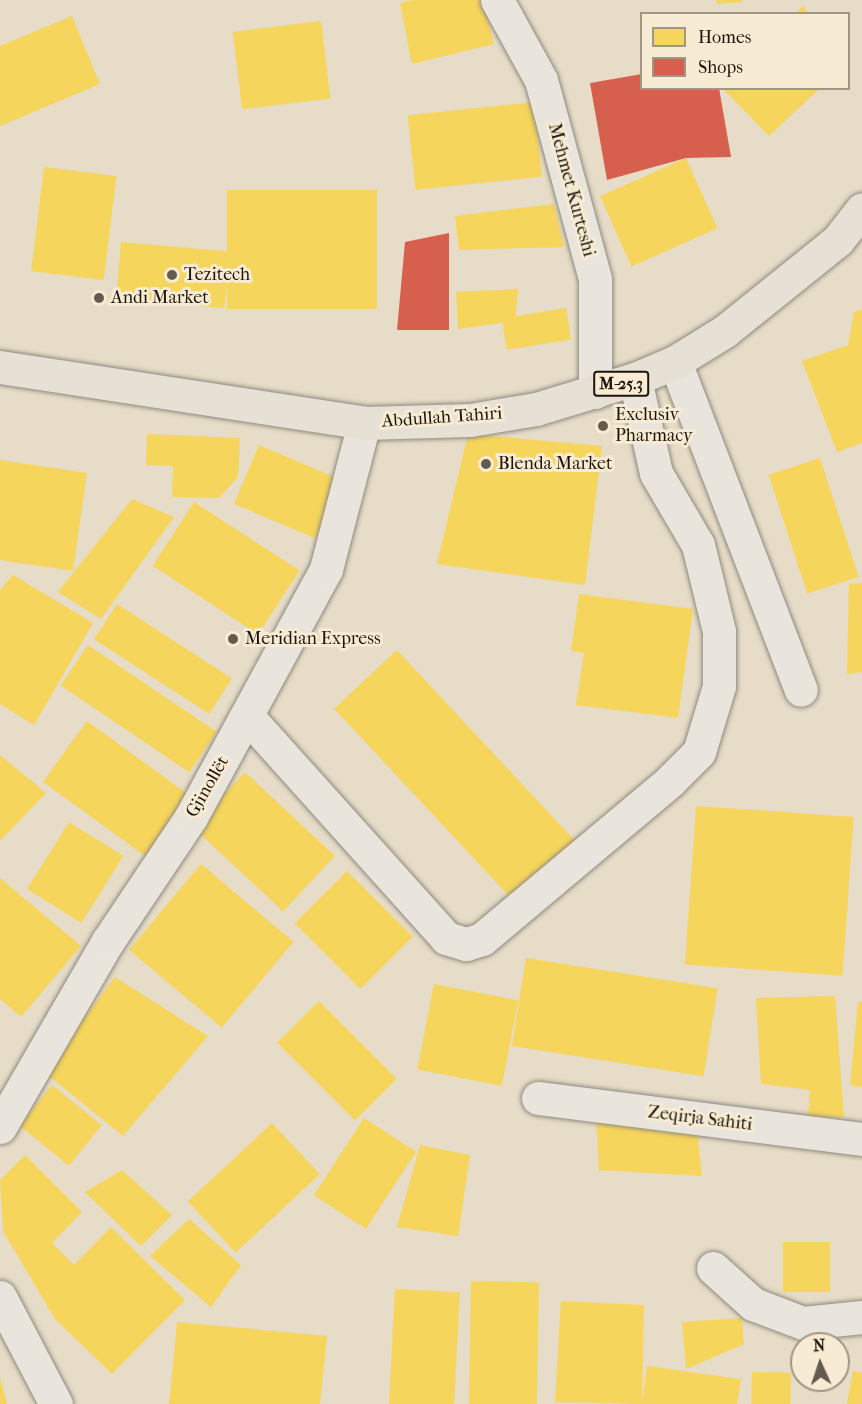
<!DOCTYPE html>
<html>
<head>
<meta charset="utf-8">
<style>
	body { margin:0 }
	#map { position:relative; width:862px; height:1404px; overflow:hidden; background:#e6dcc8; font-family:"IM FELL French Canon",serif }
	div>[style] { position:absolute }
	.homes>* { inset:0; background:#f6d55c; transform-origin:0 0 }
	.shops>* { inset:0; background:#d6604d }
	.roads { filter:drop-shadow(0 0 2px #908a7e) drop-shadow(0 0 2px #908a7e) }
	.minor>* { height:33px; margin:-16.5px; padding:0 16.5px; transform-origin:16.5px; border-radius:16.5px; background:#eae5dc }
	.major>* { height:33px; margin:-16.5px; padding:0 16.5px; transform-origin:16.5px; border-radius:16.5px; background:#e7e1d5 }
	.dots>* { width:16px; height:16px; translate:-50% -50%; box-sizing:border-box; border:3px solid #f7ecd3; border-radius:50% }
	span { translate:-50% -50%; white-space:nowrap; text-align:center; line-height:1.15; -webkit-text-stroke:6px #f7ecd3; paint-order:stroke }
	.shield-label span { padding:2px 4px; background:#f7ecd3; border:2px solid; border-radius:4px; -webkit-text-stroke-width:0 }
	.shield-label { font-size:16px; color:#1e140d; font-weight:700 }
	.street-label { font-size:18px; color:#1e140d }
	.poi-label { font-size:18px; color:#1e140d }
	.left { translate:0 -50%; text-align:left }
	.legend { position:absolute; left:640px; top:12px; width:210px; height:78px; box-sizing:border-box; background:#f7ecd3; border:2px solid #a09684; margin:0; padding:8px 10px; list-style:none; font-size:18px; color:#1e140d }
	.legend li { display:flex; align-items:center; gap:12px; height:30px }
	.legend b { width:30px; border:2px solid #a09684 }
	.north { position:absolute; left:790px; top:1332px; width:60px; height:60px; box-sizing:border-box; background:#f7ecd3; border:2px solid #a09684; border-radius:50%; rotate:357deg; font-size:16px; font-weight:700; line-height:24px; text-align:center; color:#1e140d }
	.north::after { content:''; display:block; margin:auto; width:21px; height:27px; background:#645a4e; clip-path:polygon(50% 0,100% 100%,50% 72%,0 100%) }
</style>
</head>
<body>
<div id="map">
	<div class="homes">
		<i style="clip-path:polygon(412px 0,483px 0,494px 44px,412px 64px,400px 3px)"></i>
		<i style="clip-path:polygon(716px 0,742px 0,742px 2px,717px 4px)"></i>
		<i style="clip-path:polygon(803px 6px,809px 14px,795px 14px)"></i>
		<i style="clip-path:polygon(72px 16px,100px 84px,0 126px,0 46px)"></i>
		<i style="left:321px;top:21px;width:78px;height:89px;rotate:83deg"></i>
		<i style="clip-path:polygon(722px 88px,820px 88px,769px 136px)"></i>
		<i style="left:534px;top:102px;width:75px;height:127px;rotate:84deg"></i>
		<i style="left:686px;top:158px;width:77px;height:94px;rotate:66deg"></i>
		<i style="left:44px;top:167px;width:73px;height:105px;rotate:7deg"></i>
		<i style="left:377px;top:190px;width:119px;height:150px;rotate:90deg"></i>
		<i style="clip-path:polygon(554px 204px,564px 247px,459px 250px,455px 216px)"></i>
		<i style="left:121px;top:242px;width:109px;height:57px;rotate:5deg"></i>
		<i style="clip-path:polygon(518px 289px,515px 321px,458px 329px,456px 292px)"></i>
		<i style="left:566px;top:308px;width:32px;height:65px;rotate:81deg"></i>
		<i style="clip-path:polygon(862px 309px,862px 443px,837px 452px,802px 361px,848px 345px,854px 312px)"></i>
		<i style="clip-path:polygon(147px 434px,240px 438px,238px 477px,219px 498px,172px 497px,173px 466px,146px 465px)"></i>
		<i style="clip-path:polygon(468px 434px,602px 446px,585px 585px,437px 564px)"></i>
		<i style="left:259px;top:445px;width:88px;height:64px;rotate:23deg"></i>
		<i style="left:820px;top:458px;width:125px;height:54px;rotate:72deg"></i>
		<i style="clip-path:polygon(0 460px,87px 473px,73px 571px,0 560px)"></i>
		<i style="clip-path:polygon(132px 499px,174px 517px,101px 619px,58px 592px)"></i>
		<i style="left:194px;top:502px;width:126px;height:76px;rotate:33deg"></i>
		<i style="clip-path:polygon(13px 575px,93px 623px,34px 725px,0 704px,0 590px)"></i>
		<i style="clip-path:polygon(862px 583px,862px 672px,847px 674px,849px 584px)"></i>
		<i style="clip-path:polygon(579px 594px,693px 609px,678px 718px,576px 705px,584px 653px,571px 651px)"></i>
		<i style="left:117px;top:604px;width:137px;height:42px;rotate:33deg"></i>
		<i style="left:88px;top:645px;width:155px;height:49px;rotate:34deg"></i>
		<i style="left:397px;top:650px;width:266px;height:86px;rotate:47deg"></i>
		<i style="left:87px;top:721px;width:129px;height:75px;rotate:36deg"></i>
		<i style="clip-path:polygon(0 755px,46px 793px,0 841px)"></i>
		<i style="left:245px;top:772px;width:123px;height:76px;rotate:43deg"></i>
		<i style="left:696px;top:806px;width:158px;height:159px;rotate:4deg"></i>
		<i style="left:69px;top:822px;width:64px;height:79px;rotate:32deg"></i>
		<i style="left:201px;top:864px;width:121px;height:112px;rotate:40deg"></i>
		<i style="left:347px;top:871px;width:93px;height:74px;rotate:45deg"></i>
		<i style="clip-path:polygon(0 878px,81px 946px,21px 1017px,0 999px)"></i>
		<i style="left:526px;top:958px;width:194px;height:89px;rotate:9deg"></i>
		<i style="clip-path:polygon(115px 977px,208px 1036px,123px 1136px,44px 1072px)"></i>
		<i style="left:434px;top:984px;width:86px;height:87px;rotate:11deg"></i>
		<i style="clip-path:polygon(835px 996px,844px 1117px,808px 1117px,810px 1090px,761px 1084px,756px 998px)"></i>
		<i style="left:319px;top:1001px;width:110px;height:59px;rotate:45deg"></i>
		<i style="clip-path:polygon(858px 1002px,862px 1002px,862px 1087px,850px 1085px)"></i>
		<i style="left:52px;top:1085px;width:64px;height:52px;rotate:39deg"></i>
		<i style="clip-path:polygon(596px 1117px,697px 1130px,702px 1176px,599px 1170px)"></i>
		<i style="left:364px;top:1118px;width:62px;height:92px;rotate:33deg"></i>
		<i style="left:272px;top:1123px;width:70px;height:115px;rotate:47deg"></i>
		<i style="clip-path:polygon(420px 1145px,470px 1155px,458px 1236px,397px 1227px)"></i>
		<i style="clip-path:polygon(25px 1155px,82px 1212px,52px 1243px,74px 1265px,111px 1227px,185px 1300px,112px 1374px,55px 1319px,3px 1231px,0 1180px)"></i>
		<i style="clip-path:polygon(122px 1170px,172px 1215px,141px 1246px,85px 1192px)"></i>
		<i style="clip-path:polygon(189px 1219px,241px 1265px,211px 1307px,150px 1256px)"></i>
		<i style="left:783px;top:1242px;width:47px;height:50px"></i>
		<i style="left:471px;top:1281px;width:68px;height:123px;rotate:1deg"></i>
		<i style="left:395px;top:1289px;width:65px;height:115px;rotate:3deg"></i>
		<i style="clip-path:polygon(561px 1301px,644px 1305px,642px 1404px,647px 1366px,741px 1379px,737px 1404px,642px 1404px,555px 1402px)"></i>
		<i style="clip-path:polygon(742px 1318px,744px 1344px,686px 1369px,682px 1322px)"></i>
		<i style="clip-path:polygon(177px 1322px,327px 1336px,320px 1404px,169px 1404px)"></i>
		<i style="clip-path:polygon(853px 1371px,862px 1373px,862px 1404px,847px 1404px)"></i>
		<i style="left:752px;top:1372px;width:39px;height:32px;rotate:1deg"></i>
		<i style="clip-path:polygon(0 1377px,7px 1404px,0 1404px)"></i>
	</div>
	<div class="shops">
		<i style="clip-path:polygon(642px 74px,642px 88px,719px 88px,731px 157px,686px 158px,607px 180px,590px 83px)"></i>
		<i style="clip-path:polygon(449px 233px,449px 330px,397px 330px,405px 242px)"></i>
	</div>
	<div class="roads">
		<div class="minor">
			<i style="left:497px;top:0;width:91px;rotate:61.2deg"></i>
			<i style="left:541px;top:80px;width:206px;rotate:74.8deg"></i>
			<i style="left:595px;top:279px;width:113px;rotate:90deg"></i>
			<i style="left:675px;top:362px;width:351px;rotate:69deg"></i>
			<i style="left:248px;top:717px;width:297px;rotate:48.1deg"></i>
			<i style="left:446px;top:938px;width:21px;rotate:17deg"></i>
			<i style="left:466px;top:944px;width:17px;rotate:-17deg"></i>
			<i style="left:482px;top:939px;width:246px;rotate:-40deg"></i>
			<i style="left:670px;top:781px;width:41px;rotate:-45deg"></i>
			<i style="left:699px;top:752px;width:69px;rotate:-73.1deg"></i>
			<i style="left:719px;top:686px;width:55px;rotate:-90deg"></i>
			<i style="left:719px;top:631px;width:89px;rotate:-103.7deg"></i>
			<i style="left:698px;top:545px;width:83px;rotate:-120.3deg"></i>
			<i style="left:656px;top:473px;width:96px;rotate:-102.6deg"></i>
			<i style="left:538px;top:1098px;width:327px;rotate:7.2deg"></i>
			<i style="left:0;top:1127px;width:215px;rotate:-59.9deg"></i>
			<i style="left:108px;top:941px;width:149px;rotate:-56.2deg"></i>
			<i style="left:191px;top:817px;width:282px;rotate:-61.4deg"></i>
			<i style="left:326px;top:569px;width:151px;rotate:-75.4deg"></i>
			<i style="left:713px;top:1268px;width:54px;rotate:42deg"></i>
			<i style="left:753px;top:1304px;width:53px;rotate:20.8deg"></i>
			<i style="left:803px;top:1323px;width:59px;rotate:-5.8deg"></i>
			<i style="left:0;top:1297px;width:121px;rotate:62.4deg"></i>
		</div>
		<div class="major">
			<i style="left:0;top:367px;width:368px;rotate:8.7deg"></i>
			<i style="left:364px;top:423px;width:106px;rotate:-1.6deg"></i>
			<i style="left:470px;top:420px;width:67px;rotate:-9.5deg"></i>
			<i style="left:536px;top:409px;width:103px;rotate:-16.9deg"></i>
			<i style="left:635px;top:379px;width:43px;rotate:-23deg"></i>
			<i style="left:675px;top:362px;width:59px;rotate:-31.8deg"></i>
			<i style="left:725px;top:331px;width:145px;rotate:-38.8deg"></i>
			<i style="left:838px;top:240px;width:39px;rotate:-52deg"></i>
		</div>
	</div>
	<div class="dots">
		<i style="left:172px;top:275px;background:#645a4e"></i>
		<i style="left:99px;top:298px;background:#645a4e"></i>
		<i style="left:603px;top:426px;background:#645a4e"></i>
		<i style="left:486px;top:464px;background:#645a4e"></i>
		<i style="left:233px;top:639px;background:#645a4e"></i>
	</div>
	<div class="shield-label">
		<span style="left:621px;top:384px">M-25.3</span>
	</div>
	<div class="street-label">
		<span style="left:571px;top:190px;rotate:75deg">Mehmet Kurteshi</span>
		<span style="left:442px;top:418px;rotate:-4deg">Abdullah Tahiri</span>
		<span style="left:208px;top:787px;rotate:-60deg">Gjinollët</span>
		<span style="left:700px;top:1119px;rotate:7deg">Zeqirja Sahiti</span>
	</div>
	<div class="poi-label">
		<span class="left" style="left:184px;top:275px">Tezitech</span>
		<span class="left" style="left:111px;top:298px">Andi Market</span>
		<span class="left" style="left:615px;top:426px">Exclusiv<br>Pharmacy</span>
		<span class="left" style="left:498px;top:464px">Blenda Market</span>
		<span class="left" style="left:245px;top:639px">Meridian Express</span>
	</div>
	<ul class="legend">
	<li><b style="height:16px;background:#f6d55c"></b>Homes</li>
	<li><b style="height:16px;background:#d6604d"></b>Shops</li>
	</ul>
	<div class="north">N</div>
</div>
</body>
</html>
